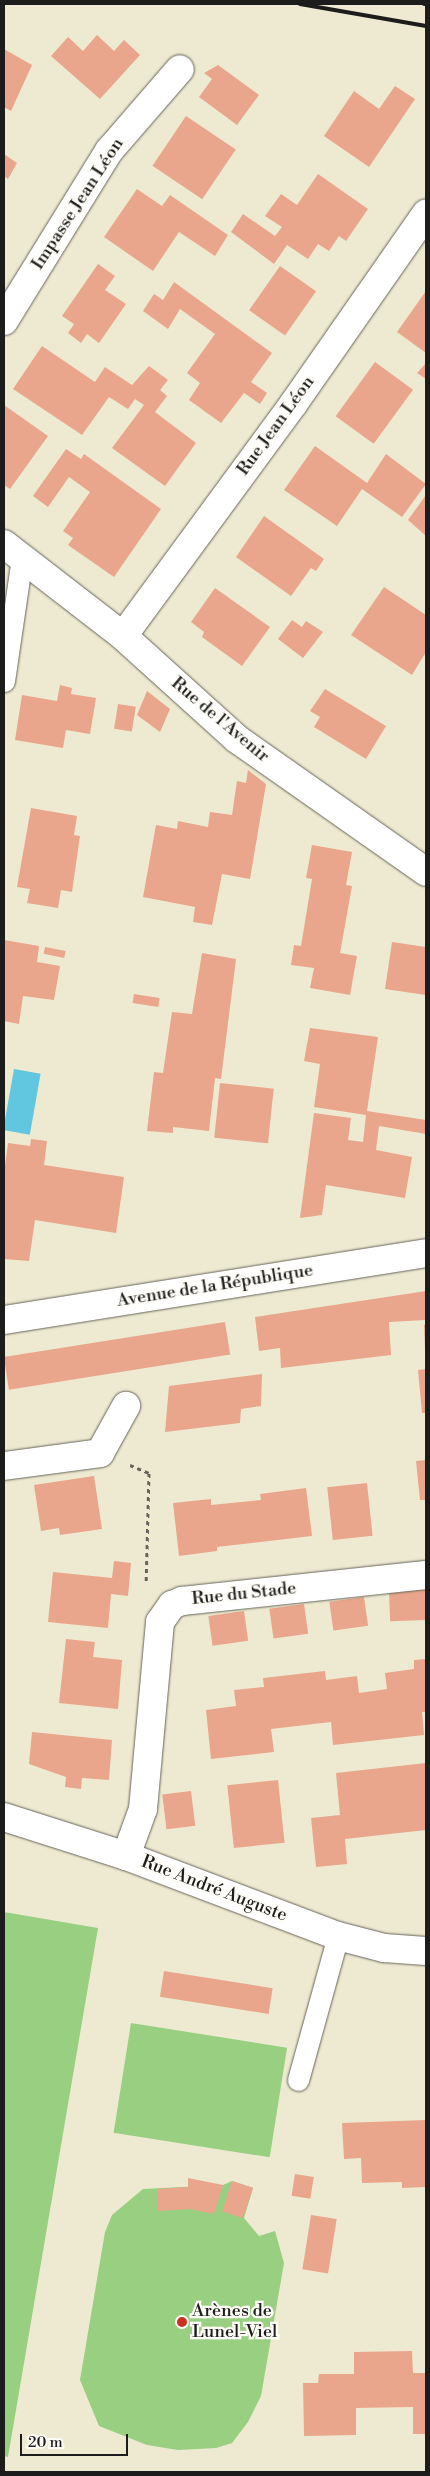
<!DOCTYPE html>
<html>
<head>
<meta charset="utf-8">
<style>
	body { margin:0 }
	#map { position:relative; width:430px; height:2476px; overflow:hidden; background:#eeead1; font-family:"Libre Bodoni",serif }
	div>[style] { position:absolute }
	.green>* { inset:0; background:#98cf81; transform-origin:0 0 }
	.water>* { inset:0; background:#61c6df; transform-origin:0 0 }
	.building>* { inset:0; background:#e9a68c; transform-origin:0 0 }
	.path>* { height:3px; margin-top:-1.5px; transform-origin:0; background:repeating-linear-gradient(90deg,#66645b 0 4px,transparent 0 8px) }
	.roads { filter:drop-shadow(0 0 1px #66645b) drop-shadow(0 0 1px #66645b) }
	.service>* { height:21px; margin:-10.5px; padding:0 10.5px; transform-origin:10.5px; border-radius:10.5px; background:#fff }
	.minor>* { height:28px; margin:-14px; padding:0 14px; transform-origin:14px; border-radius:14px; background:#fff }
	.primary>* { height:28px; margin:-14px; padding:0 14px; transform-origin:14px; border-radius:14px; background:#fff }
	.rail>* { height:4px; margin:-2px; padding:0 2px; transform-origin:2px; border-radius:2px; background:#1c1c1c }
	.dots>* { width:14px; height:14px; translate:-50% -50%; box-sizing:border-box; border:2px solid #fdfcf7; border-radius:50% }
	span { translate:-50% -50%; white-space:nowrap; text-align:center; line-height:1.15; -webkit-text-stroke:4.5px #fdfcf7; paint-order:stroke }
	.street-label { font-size:18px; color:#1c1c1c }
	.poi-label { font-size:18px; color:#1c1c1c }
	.left { translate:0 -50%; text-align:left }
	.frame { position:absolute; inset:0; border:5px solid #1c1c1c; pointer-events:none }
	.scale { position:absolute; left:20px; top:2434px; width:108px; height:22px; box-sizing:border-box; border:2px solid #1c1c1c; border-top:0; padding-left:6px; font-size:15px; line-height:18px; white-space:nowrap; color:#1c1c1c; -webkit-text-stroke:4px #fdfcf7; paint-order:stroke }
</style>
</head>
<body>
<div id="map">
	<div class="green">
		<i style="clip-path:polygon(4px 1912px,98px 1928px,8px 2457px,4px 2456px)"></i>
		<i style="left:131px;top:2023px;width:158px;height:111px;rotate:9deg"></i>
		<i style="clip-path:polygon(232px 2181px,253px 2188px,244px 2218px,259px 2236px,275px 2231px,284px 2263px,261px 2396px,248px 2422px,232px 2443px,216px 2448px,178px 2450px,147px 2445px,99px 2426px,80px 2380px,105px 2232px,112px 2215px,143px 2189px,223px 2185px)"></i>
	</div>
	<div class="water">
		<i style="left:14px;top:1069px;width:27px;height:62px;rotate:10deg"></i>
	</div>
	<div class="building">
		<i style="clip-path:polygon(97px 35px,114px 51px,124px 40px,140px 55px,100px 99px,51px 56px,68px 37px,83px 51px)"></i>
		<i style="clip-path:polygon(4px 49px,32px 65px,11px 111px,4px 107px)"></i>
		<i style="clip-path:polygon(218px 65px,259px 95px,237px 125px,199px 97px,212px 79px,204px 73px)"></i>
		<i style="clip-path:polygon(395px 86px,415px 99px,369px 167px,324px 136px,354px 91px,379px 109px)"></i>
		<i style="left:186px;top:116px;width:60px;height:60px;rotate:34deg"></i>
		<i style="clip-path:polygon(4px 154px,17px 163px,8px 179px,4px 176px)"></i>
		<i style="clip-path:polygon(318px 174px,368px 209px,346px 241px,339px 236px,329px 251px,318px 244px,308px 259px,287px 245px,274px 264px,231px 232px,243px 214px,275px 236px,282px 227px,265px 216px,281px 194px,297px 205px)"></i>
		<i style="clip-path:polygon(137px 189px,162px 206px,170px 195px,228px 235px,215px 256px,179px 232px,153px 271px,104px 237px)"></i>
		<i style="clip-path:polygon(98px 264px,115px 276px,105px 290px,126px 304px,99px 343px,87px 334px,81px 343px,68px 333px,74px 324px,62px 316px)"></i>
		<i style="left:280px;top:266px;width:44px;height:54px;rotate:35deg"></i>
		<i style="clip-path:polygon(174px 282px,272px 353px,251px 382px,267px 393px,260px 404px,244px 393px,221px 423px,189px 400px,200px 383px,187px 373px,215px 334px,180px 309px,168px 329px,143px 311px,154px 294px,163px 300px)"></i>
		<i style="clip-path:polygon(426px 291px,426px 353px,397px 332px)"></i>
		<i style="clip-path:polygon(42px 346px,95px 382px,105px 367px,132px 385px,149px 366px,168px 380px,160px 390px,167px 396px,155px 412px,196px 443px,165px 486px,112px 448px,144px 405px,135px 399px,128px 409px,109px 397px,82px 435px,13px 389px)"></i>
		<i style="left:375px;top:362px;width:47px;height:67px;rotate:36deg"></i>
		<i style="clip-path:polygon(426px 363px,426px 379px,417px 373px)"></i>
		<i style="clip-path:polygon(4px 405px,48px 436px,10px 489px,4px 485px)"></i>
		<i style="clip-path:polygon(315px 446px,367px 483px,386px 454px,426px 484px,402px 517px,362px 489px,337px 526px,284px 490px)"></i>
		<i style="clip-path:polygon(66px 449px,81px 459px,84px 454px,161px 509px,114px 577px,68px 545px,73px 538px,63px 531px,90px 492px,69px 477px,48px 507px,33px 496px)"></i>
		<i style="clip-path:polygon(426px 495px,426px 536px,408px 520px)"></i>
		<i style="clip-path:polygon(264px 516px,324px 559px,316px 571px,311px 568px,291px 596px,236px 557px)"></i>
		<i style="clip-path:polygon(384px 587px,426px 615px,426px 652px,412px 675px,351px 635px)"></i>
		<i style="clip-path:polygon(215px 588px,270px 627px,242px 666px,202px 637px,204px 632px,191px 622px)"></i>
		<i style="clip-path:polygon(292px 620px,302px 627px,306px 621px,323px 632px,303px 658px,278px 639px)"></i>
		<i style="clip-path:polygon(60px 685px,72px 688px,71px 694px,96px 698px,90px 734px,66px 730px,63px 748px,15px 740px,22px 695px,57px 701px)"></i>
		<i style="clip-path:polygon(325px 689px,386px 726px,366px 759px,314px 727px,320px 717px,310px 711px)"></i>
		<i style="clip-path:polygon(147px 691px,170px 709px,160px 732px,137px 715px)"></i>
		<i style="left:118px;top:704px;width:18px;height:25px;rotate:9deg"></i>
		<i style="clip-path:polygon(248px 770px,266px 784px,250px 879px,222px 874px,212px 925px,193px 922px,195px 907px,143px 897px,156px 825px,177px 829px,178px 821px,208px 827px,210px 812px,232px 815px,237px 781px,246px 783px)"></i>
		<i style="clip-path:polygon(31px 808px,77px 816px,74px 835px,80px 836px,72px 892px,61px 890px,58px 908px,27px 903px,30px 889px,17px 887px)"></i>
		<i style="clip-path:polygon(312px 845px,352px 852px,346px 885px,352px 886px,340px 953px,357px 956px,350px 995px,310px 988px,314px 968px,291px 965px,294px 945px,301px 946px,312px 879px,306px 878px)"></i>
		<i style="clip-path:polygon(4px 940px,39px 946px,37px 962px,60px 966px,54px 1000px,23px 996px,19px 1024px,4px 1021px)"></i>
		<i style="clip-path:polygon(392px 942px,426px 947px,426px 995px,385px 989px)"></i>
		<i style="left:45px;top:947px;width:21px;height:7px;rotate:11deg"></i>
		<i style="clip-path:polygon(202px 953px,236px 959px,221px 1079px,215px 1078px,209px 1131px,173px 1127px,173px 1133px,147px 1131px,154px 1072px,163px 1073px,172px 1012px,192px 1014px)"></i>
		<i style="left:134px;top:994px;width:26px;height:9px;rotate:9deg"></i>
		<i style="clip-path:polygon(310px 1028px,378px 1037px,367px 1111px,426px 1120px,426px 1134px,379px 1126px,376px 1150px,412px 1157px,405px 1198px,326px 1185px,322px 1215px,300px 1218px,314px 1113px,351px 1118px,348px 1140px,363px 1142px,366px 1115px,314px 1107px,320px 1064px,304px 1061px)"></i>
		<i style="left:220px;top:1083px;width:54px;height:55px;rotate:6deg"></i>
		<i style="clip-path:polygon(31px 1139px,47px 1141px,44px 1165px,124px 1177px,116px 1233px,35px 1220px,29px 1261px,4px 1259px,4px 1173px,8px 1143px,30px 1146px)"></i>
		<i style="clip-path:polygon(426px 1291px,426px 1320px,389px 1322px,391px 1355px,281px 1368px,280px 1348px,259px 1351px,255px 1317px)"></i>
		<i style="left:225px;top:1322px;width:33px;height:224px;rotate:81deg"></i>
		<i style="clip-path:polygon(426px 1324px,426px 1349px,425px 1349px,424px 1325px)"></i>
		<i style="clip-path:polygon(426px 1369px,426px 1413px,422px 1413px,418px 1370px)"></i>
		<i style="clip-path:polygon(262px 1374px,261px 1406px,241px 1409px,240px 1423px,165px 1432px,169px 1386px)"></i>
		<i style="clip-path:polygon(426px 1460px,426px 1500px,420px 1500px,416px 1461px)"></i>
		<i style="clip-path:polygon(94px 1476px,102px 1529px,60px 1535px,59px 1528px,41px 1531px,34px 1485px)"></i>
		<i style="left:367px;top:1483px;width:53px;height:40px;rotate:84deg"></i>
		<i style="clip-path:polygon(306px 1488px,312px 1536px,217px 1547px,217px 1551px,179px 1556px,173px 1503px,211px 1499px,211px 1505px,261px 1500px,260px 1494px)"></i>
		<i style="clip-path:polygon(114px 1561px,131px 1563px,128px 1596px,111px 1594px,108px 1628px,48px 1622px,53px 1572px,112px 1578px)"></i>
		<i style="left:425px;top:1590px;width:30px;height:36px;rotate:88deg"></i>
		<i style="left:364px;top:1597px;width:29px;height:35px;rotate:82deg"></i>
		<i style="left:304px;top:1604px;width:30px;height:35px;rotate:82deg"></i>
		<i style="left:244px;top:1611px;width:30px;height:36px;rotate:82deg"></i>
		<i style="clip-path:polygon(66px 1639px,95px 1642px,93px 1657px,122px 1660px,118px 1709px,59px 1703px)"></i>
		<i style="clip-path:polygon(426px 1659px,426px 1712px,422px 1712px,424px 1735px,333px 1745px,331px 1722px,271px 1729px,274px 1752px,211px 1759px,206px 1710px,236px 1706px,234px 1690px,264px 1687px,263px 1678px,325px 1671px,326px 1680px,357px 1676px,359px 1693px,387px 1689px,385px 1673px,414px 1669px,414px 1660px)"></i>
		<i style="clip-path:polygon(32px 1732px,112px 1740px,109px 1780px,82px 1778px,81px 1789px,65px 1787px,66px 1777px,29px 1764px)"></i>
		<i style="clip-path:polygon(426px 1763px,426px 1830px,345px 1839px,347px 1864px,316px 1867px,311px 1818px,340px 1815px,336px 1773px)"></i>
		<i style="left:278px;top:1780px;width:63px;height:51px;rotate:84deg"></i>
		<i style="left:191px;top:1791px;width:35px;height:29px;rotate:83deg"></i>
		<i style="left:164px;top:1971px;width:110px;height:26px;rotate:9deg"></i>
		<i style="clip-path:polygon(426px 2120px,426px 2187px,402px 2188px,402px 2182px,362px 2183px,361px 2158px,344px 2159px,342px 2123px)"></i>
		<i style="left:295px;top:2174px;width:19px;height:22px;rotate:9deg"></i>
		<i style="clip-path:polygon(188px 2178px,223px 2185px,214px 2214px,189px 2209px,158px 2211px,157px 2189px,188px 2187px)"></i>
		<i style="left:232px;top:2181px;width:22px;height:32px;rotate:18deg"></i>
		<i style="left:311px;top:2215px;width:26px;height:55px;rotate:9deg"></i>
		<i style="clip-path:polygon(412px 2351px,413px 2373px,426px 2373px,426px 2434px,413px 2434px,413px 2407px,356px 2408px,356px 2435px,304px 2436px,303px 2383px,318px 2383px,319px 2374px,354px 2374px,354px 2352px)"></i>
	</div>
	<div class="path">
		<i style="left:130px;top:1465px;width:21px;rotate:23deg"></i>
		<i style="left:149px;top:1473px;width:111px;rotate:91.5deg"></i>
	</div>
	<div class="roads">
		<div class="service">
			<i style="left:4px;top:681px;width:124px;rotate:-81.7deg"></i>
			<i style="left:298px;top:2080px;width:149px;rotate:-74.5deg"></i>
		</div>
		<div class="minor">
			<i style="left:4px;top:321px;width:200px;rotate:-58.3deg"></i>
			<i style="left:109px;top:151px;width:108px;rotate:-49.1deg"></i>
			<i style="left:4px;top:544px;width:150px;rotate:37.7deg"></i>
			<i style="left:123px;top:636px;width:154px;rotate:42.1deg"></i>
			<i style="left:237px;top:739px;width:231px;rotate:35.1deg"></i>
			<i style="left:123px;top:636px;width:289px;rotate:-53.7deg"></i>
			<i style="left:294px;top:403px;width:231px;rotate:-55.1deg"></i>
			<i style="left:4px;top:1466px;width:97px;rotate:-7.7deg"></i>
			<i style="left:100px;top:1453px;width:54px;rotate:-61deg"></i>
			<i style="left:4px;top:1817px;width:128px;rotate:17.7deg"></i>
			<i style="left:126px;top:1856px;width:227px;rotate:20.7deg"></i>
			<i style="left:338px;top:1936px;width:48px;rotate:14.6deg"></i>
			<i style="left:384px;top:1948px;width:42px;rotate:4.1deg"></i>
			<i style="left:126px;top:1856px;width:50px;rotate:-70.1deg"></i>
			<i style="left:143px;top:1809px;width:188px;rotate:-84.8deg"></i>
			<i style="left:160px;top:1622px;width:21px;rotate:-55deg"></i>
			<i style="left:172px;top:1605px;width:11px;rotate:-22deg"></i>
			<i style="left:182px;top:1601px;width:245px;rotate:-6.1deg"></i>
		</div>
		<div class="primary">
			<i style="left:4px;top:1320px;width:427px;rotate:-9deg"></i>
		</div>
	</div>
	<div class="rail">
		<i style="left:300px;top:4px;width:128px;rotate:9.9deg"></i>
		<i style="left:424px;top:4px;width:2px"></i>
	</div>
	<div class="dots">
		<i style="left:182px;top:2322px;background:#c8321e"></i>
	</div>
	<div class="street-label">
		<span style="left:78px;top:204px;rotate:-57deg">Impasse Jean Léon</span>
		<span style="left:276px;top:426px;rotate:-54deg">Rue Jean Léon</span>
		<span style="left:220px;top:720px;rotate:40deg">Rue de l'Avenir</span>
		<span style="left:215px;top:1286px;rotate:-9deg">Avenue de la République</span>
		<span style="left:244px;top:1594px;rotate:-6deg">Rue du Stade</span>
		<span style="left:214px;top:1889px;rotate:21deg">Rue André Auguste</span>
	</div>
	<div class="poi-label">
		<span class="left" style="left:192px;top:2322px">Arènes de<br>Lunel-Viel</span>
	</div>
	<div class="frame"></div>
	<div class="scale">20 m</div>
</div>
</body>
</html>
